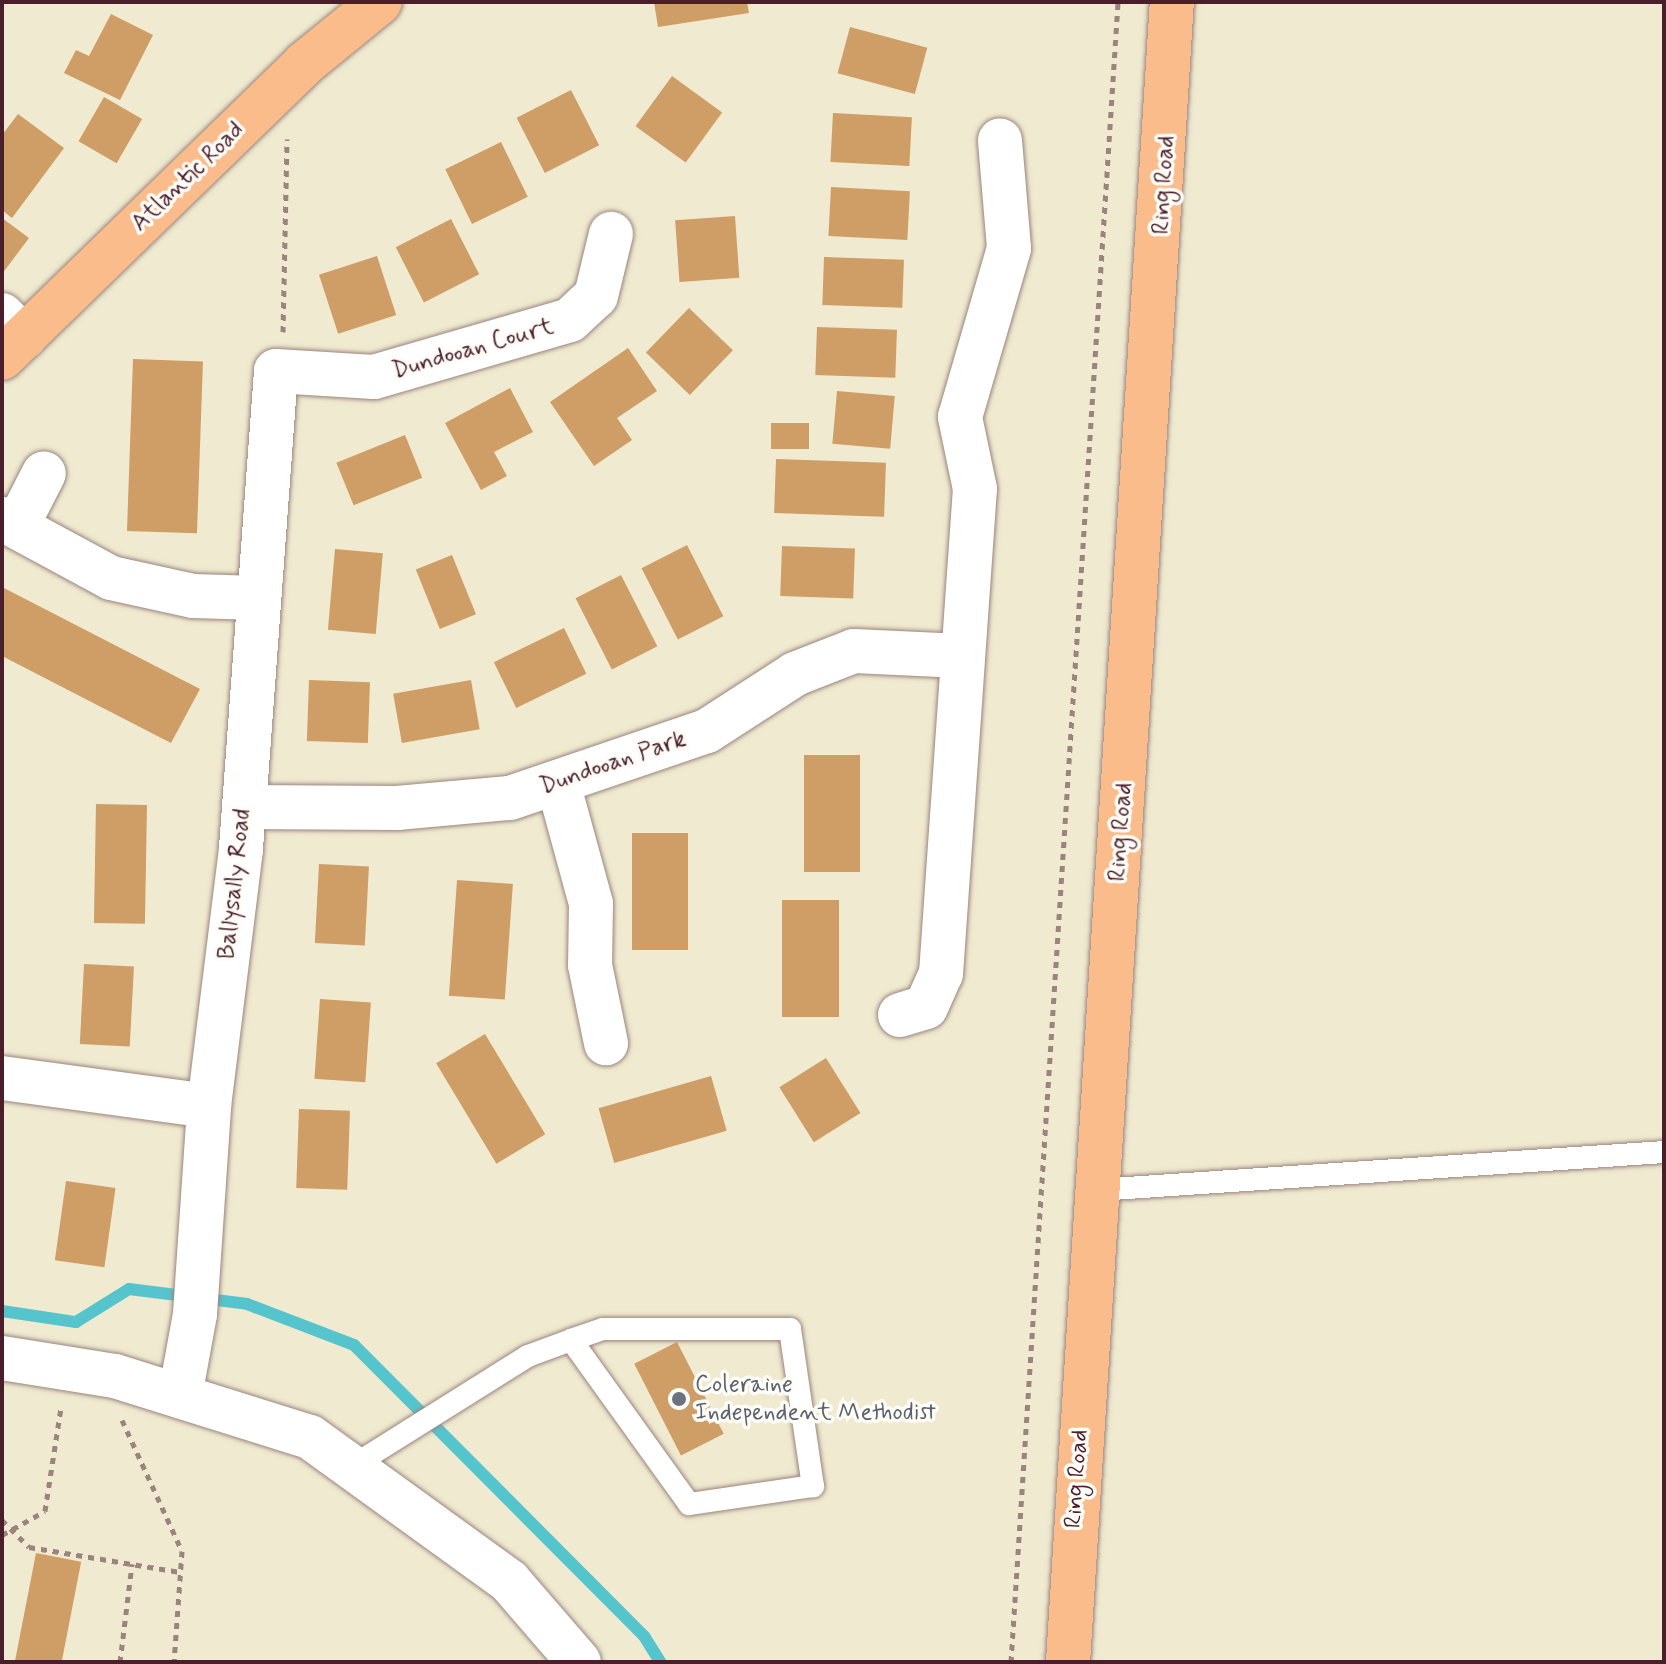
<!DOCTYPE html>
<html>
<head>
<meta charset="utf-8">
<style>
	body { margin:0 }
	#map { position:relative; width:1666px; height:1664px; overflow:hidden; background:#efead0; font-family:Mynerve,sans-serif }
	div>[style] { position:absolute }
	.stream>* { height:12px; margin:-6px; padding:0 6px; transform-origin:6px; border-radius:6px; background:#56c4cc }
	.building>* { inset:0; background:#cf9d66; transform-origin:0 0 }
	.path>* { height:5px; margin-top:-2.5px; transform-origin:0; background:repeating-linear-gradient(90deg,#9c847e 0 6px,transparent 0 12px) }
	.roads { filter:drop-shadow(0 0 2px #9c847e) drop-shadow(0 0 2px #9c847e) }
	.lane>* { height:22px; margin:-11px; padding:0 11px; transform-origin:11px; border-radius:11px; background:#fff }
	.street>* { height:44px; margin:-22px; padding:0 22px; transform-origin:22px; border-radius:22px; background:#fff }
	.primary>* { height:44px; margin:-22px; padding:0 22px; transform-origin:22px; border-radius:22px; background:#f9bc8a }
	.dots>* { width:22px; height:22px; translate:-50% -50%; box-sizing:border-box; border:4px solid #fdfcf7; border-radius:50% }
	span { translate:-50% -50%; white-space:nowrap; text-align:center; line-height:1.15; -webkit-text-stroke:7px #fdfcf7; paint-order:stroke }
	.street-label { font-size:24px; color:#4a1f2b }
	.worship-label { font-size:24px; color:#5b616d }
	.left { translate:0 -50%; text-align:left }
	.frame { position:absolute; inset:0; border:4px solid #4a1f2b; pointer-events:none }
</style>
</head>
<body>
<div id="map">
	<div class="stream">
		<i style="left:2px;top:1311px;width:75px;rotate:8.5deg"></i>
		<i style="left:76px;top:1322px;width:62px;rotate:-31.9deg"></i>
		<i style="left:129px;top:1289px;width:119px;rotate:7.2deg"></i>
		<i style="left:247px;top:1304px;width:115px;rotate:21deg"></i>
		<i style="left:354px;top:1345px;width:411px;rotate:45.1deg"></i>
		<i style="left:644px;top:1636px;width:31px;rotate:58deg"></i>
	</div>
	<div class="building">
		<i style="clip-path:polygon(654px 2px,747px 2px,749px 13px,658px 27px)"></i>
		<i style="clip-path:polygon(111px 14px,153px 35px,120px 100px,64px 73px,76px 50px,89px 56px)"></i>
		<i style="left:850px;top:27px;width:80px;height:48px;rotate:15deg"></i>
		<i style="left:672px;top:76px;width:62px;height:62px;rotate:36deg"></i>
		<i style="left:571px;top:90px;width:62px;height:61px;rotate:63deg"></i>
		<i style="left:104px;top:97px;width:44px;height:51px;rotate:30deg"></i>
		<i style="left:833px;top:113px;width:79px;height:49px;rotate:3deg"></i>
		<i style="clip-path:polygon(18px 114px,64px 148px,12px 218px,2px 210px,2px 135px)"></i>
		<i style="left:501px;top:142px;width:61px;height:62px;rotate:64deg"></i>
		<i style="left:831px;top:187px;width:79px;height:49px;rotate:3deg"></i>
		<i style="left:735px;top:216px;width:62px;height:60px;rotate:86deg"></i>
		<i style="clip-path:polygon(2px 218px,29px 238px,2px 274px)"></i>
		<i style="left:451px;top:219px;width:62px;height:62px;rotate:63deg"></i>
		<i style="left:377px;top:256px;width:62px;height:61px;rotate:72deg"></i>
		<i style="left:824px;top:257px;width:80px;height:48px;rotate:2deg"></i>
		<i style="left:689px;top:308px;width:61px;height:62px;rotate:44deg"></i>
		<i style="left:817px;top:327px;width:80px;height:48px;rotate:2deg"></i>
		<i style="clip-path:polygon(628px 348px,657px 391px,617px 418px,632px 440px,594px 466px,550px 402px)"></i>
		<i style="left:133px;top:359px;width:70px;height:172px;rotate:2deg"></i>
		<i style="clip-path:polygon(510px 388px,533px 432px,494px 452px,507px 476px,481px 490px,445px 423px)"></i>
		<i style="left:837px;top:391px;width:58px;height:53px;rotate:5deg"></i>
		<i style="left:771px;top:423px;width:38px;height:26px"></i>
		<i style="left:405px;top:435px;width:46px;height:74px;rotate:68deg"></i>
		<i style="left:776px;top:459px;width:110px;height:54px;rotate:2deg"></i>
		<i style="left:687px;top:545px;width:80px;height:51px;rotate:63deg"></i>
		<i style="left:782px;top:546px;width:73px;height:50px;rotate:2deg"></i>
		<i style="left:335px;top:549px;width:48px;height:81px;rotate:5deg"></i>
		<i style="left:452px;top:555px;width:64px;height:39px;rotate:68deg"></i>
		<i style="left:621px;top:575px;width:80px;height:51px;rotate:63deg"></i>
		<i style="clip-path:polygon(2px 587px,200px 689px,171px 743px,2px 656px)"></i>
		<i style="left:564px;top:628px;width:51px;height:78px;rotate:64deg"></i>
		<i style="left:309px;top:680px;width:61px;height:61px;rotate:2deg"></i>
		<i style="left:471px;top:680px;width:50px;height:79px;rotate:80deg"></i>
		<i style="left:860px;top:755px;width:117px;height:56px;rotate:90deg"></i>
		<i style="left:96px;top:804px;width:51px;height:119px;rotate:1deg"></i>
		<i style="left:632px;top:833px;width:56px;height:117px"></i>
		<i style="left:319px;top:864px;width:50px;height:79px;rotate:3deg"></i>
		<i style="left:457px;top:880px;width:56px;height:116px;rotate:4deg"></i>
		<i style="left:782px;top:900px;width:57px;height:117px"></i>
		<i style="left:84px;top:964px;width:50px;height:80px;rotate:3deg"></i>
		<i style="left:320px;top:999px;width:51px;height:80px;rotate:4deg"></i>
		<i style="left:485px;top:1034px;width:117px;height:57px;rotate:59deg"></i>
		<i style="left:826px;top:1058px;width:65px;height:55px;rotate:58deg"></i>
		<i style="left:711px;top:1076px;width:57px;height:117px;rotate:74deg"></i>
		<i style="left:299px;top:1109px;width:51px;height:79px;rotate:2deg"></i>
		<i style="left:66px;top:1181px;width:50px;height:80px;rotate:8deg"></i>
		<i style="left:677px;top:1342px;width:103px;height:48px;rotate:63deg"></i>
		<i style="left:36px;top:1553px;width:46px;height:111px;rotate:11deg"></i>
	</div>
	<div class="path">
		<i style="left:283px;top:332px;width:193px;rotate:-88.8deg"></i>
		<i style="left:122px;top:1420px;width:144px;rotate:65.4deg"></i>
		<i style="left:182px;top:1551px;width:111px;rotate:94.1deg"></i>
		<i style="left:2px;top:1520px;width:38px;rotate:45deg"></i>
		<i style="left:29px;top:1547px;width:153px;rotate:9.4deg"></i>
		<i style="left:2px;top:1535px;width:49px;rotate:-29.2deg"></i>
		<i style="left:45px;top:1511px;width:104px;rotate:-81.2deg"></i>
		<i style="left:120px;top:1662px;width:99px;rotate:-83deg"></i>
		<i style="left:1011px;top:1662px;width:1663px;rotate:-86.31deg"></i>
	</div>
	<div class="roads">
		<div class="lane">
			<i style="left:1097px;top:1190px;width:568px;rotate:-3.83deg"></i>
			<i style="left:351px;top:1467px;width:209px;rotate:-32.1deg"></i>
			<i style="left:528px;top:1356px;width:46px;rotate:-20.4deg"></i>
			<i style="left:571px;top:1340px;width:34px;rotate:-19deg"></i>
			<i style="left:603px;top:1329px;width:187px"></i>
			<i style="left:790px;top:1329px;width:159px;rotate:81.7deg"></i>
			<i style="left:813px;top:1486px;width:125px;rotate:171.7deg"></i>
			<i style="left:689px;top:1504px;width:202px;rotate:-125.7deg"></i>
		</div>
		<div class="street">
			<i style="left:2px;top:315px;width:31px;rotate:45deg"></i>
			<i style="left:2px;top:519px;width:124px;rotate:28.4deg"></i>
			<i style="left:111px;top:578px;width:84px;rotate:12.4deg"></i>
			<i style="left:193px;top:596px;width:65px;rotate:1.8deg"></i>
			<i style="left:17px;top:526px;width:59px;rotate:-63deg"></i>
			<i style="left:558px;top:783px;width:125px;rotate:74.7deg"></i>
			<i style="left:591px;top:904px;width:61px;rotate:90.9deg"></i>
			<i style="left:590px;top:965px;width:80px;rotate:78.4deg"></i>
			<i style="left:244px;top:807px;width:153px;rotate:0.4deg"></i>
			<i style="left:397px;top:808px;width:113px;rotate:-5.1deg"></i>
			<i style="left:510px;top:798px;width:208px;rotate:-18.8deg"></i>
			<i style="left:707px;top:731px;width:105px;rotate:-32.9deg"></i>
			<i style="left:795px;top:674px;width:63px;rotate:-21.3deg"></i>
			<i style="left:854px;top:651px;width:108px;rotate:2.7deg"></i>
			<i style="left:900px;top:1015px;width:27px;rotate:-17deg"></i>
			<i style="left:926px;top:1007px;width:36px;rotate:-66deg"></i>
			<i style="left:941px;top:974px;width:486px;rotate:-86deg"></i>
			<i style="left:975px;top:489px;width:74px;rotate:-101.8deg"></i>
			<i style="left:960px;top:417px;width:176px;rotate:-73.8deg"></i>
			<i style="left:1009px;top:248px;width:108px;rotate:-94.8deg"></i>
			<i style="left:2px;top:1078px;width:209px;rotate:7.7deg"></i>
			<i style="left:2px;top:1358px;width:114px;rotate:9.1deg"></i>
			<i style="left:115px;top:1376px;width:204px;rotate:17.4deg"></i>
			<i style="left:310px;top:1437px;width:246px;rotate:35.9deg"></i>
			<i style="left:509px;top:1581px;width:107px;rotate:49.2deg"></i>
			<i style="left:180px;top:1396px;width:83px;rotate:-79.6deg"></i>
			<i style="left:195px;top:1314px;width:208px;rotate:-86.1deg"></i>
			<i style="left:209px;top:1106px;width:260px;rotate:-82.9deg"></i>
			<i style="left:241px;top:848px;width:478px;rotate:-85.8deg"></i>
			<i style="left:276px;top:371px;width:98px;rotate:3.5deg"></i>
			<i style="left:374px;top:377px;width:204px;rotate:-16.2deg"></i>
			<i style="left:570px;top:320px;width:35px;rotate:-43deg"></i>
			<i style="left:596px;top:296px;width:64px;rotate:-76.4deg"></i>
		</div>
		<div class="primary">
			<i style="left:2px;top:358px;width:421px;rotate:-44.2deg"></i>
			<i style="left:304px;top:64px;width:98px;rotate:-39.2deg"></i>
			<i style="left:1068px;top:1662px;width:1663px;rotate:-86.42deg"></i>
		</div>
	</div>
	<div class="dots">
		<i style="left:679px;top:1399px;background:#6b7280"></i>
	</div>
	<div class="street-label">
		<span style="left:188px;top:177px;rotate:-44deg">Atlantic Road</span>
		<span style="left:1164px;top:185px;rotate:-87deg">Ring Road</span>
		<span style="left:473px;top:349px;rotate:-16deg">Dundooan Court</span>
		<span style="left:613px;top:763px;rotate:-19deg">Dundooan Park</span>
		<span style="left:1121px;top:832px;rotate:-86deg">Ring Road</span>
		<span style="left:235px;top:884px;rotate:-84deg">Ballysally Road</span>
		<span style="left:1077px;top:1479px;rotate:-86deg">Ring Road</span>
	</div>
	<div class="worship-label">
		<span class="left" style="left:695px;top:1399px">Coleraine<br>Independent Methodist</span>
	</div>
	<div class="frame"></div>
</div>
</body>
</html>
